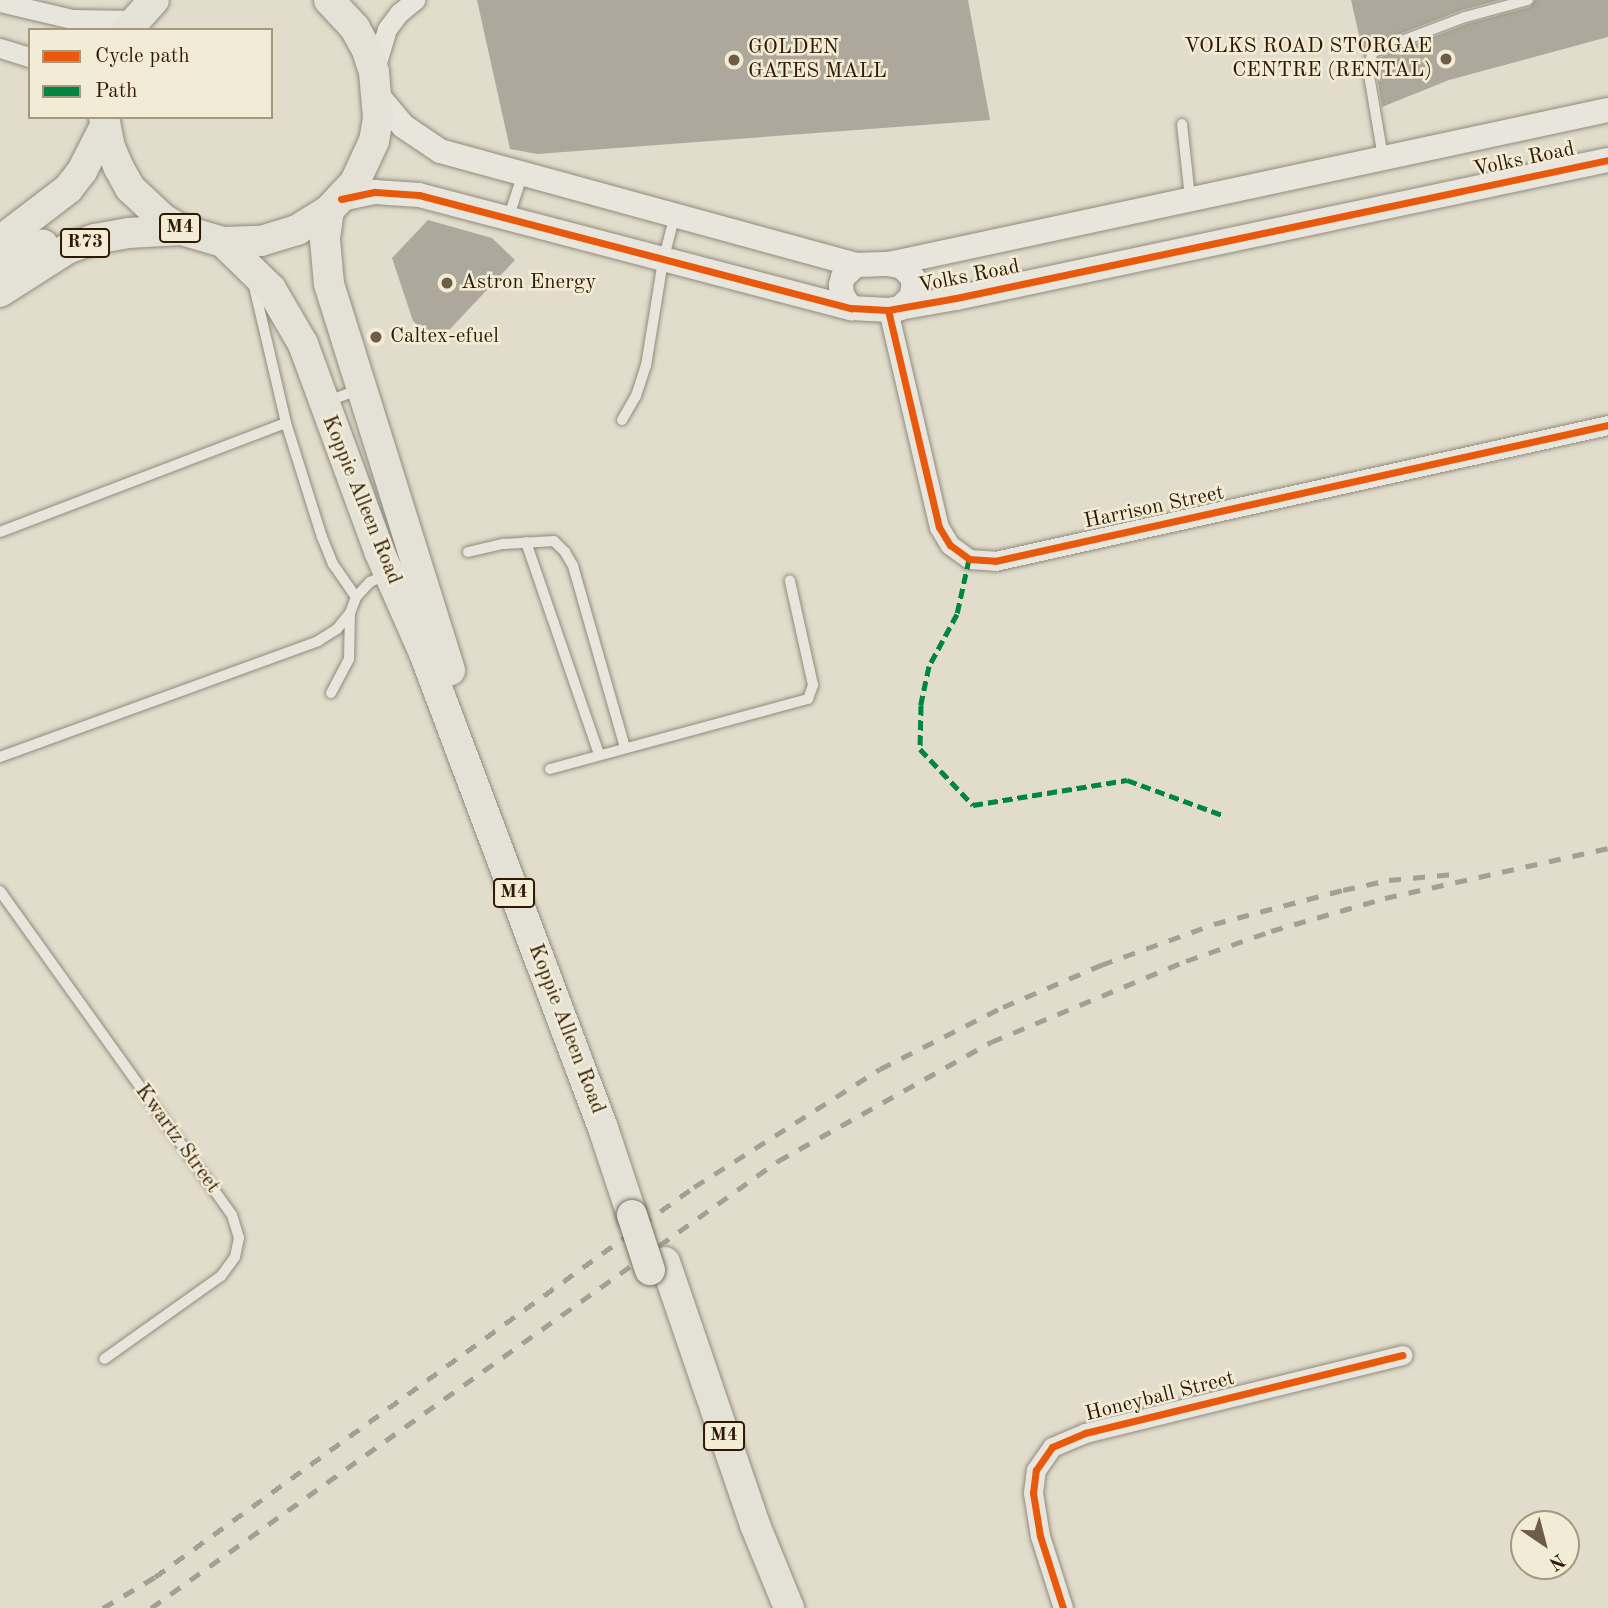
<!DOCTYPE html>
<html>
<head>
<meta charset="utf-8">
<style>
	body { margin:0 }
	#map { position:relative; width:1608px; height:1608px; overflow:hidden; background:#e1dccb; font-family:"Old Standard TT",serif }
	div>[style] { position:absolute }
	.building>* { inset:0; background:#ada89b }
	.roads { filter:drop-shadow(0 0 2px #918b7f) drop-shadow(0 0 2px #918b7f) }
	.service>* { height:10px; margin:-5px; padding:0 5px; transform-origin:5px; border-radius:5px; background:#e8e5dd }
	.minor>* { height:19px; margin:-9.5px; padding:0 9.5px; transform-origin:9.5px; border-radius:9.5px; background:#e8e5dd }
	.tertiary>* { height:24px; margin:-12px; padding:0 12px; transform-origin:12px; border-radius:12px; background:#e8e5dd }
	.primary>* { height:30px; margin:-15px; padding:0 15px; transform-origin:15px; border-radius:15px; background:#e4e1d7 }
	.rail>* { height:5px; margin-top:-2.5px; transform-origin:0; background:repeating-linear-gradient(90deg,#a49f95 0 12px,transparent 0 24px) }
	.bridges { filter:drop-shadow(0 0 2px #777064) drop-shadow(0 0 2px #777064) }
	.primary-bridge>* { height:30px; margin:-15px; padding:0 15px; transform-origin:15px; border-radius:15px; background:#e4e1d7 }
	.quiet>* { height:5px; margin-top:-2.5px; transform-origin:0; background:repeating-linear-gradient(90deg,#00873e 0 10px,transparent 0 15px) }
	.cycleway>* { height:7px; margin:-3.5px; padding:0 3.5px; transform-origin:3.5px; border-radius:3.5px; background:#e8590c }
	.dots>* { width:19px; height:19px; translate:-50% -50%; box-sizing:border-box; border:4px solid #f2ecd7; border-radius:50% }
	span { translate:-50% -50%; white-space:nowrap; text-align:center; line-height:1.15; -webkit-text-stroke:5px #f2ecd7; paint-order:stroke }
	.shield-label span { padding:2px 5px; background:#f2ecd7; border:2px solid; border-radius:5px; -webkit-text-stroke-width:0 }
	.shield-label { font-size:19px; color:#2f1901; font-weight:700 }
	.poi-label { font-size:21px; color:#2f1901 }
	.right { translate:-100% -50%; text-align:right }
	.left { translate:0 -50%; text-align:left }
	.street-label { font-size:21px; color:#2f1901 }
	.legend { position:absolute; left:28px; top:28px; width:245px; height:91px; box-sizing:border-box; background:#f2ecd7; border:2px solid #a49881; margin:0; padding:9px 12px; list-style:none; font-size:21px; color:#2f1901 }
	.legend li { display:flex; align-items:center; gap:14px; height:35px }
	.legend b { width:35px; border:2px solid #a49881 }
	.north { position:absolute; left:1510px; top:1510px; width:70px; height:70px; box-sizing:border-box; background:#f2ecd7; border:2px solid #a49881; border-radius:50%; rotate:145deg; font-size:19px; font-weight:700; line-height:28px; text-align:center; color:#2f1901 }
	.north::after { content:''; display:block; margin:auto; width:24px; height:32px; background:#6d5d48; clip-path:polygon(50% 0,100% 100%,50% 72%,0 100%) }
</style>
</head>
<body>
<div id="map">
	<div class="building">
		<i style="clip-path:polygon(477px 0,968px 0,990px 120px,537px 154px,510px 149px)"></i>
		<i style="clip-path:polygon(1351px 0,1499px 0,1462px 10px,1370px 45px,1364px 57px)"></i>
		<i style="clip-path:polygon(1535px 0,1608px 0,1608px 37px,1449px 80px,1382px 107px,1376px 69px,1379px 58px,1467px 24px,1530px 7px)"></i>
		<i style="clip-path:polygon(428px 220px,492px 238px,515px 260px,437px 343px,413px 321px,392px 258px)"></i>
	</div>
	<div class="roads">
		<div class="service">
			<i style="left:1182px;top:124px;width:74px;rotate:83.8deg"></i>
			<i style="left:1383px;top:157px;width:89px;rotate:-99.7deg"></i>
			<i style="left:1368px;top:69px;width:18px;rotate:-74deg"></i>
			<i style="left:1373px;top:52px;width:98px;rotate:-20.8deg"></i>
			<i style="left:1465px;top:17px;width:65px;rotate:-15.1deg"></i>
			<i style="left:508px;top:219px;width:48px;rotate:-71.9deg"></i>
			<i style="left:253px;top:282px;width:145px;rotate:76.8deg"></i>
			<i style="left:286px;top:423px;width:120px;rotate:72.5deg"></i>
			<i style="left:322px;top:537px;width:29px;rotate:68deg"></i>
			<i style="left:333px;top:564px;width:40px;rotate:55.1deg"></i>
			<i style="left:326px;top:402px;width:34px;rotate:-21deg"></i>
			<i style="left:622px;top:420px;width:28px;rotate:-60deg"></i>
			<i style="left:636px;top:396px;width:32px;rotate:-72deg"></i>
			<i style="left:646px;top:366px;width:106px;rotate:-80.8deg"></i>
			<i style="left:663px;top:261px;width:48px;rotate:-75.4deg"></i>
			<i style="left:0;top:532px;width:306px;rotate:-20.9deg"></i>
			<i style="left:526px;top:542px;width:224px;rotate:71deg"></i>
			<i style="left:468px;top:552px;width:37px;rotate:-13deg"></i>
			<i style="left:504px;top:544px;width:50px;rotate:-3.4deg"></i>
			<i style="left:554px;top:541px;width:16px;rotate:45deg"></i>
			<i style="left:565px;top:552px;width:16px;rotate:60deg"></i>
			<i style="left:573px;top:566px;width:188px;rotate:74deg"></i>
			<i style="left:331px;top:693px;width:38px;rotate:-62deg"></i>
			<i style="left:349px;top:659px;width:46px;rotate:-88.8deg"></i>
			<i style="left:0;top:757px;width:338px;rotate:-20deg"></i>
			<i style="left:318px;top:641px;width:22px;rotate:-32deg"></i>
			<i style="left:337px;top:629px;width:21px;rotate:-51deg"></i>
			<i style="left:350px;top:613px;width:17px;rotate:-69deg"></i>
			<i style="left:356px;top:597px;width:21px;rotate:-47deg"></i>
			<i style="left:370px;top:582px;width:17px;rotate:-24deg"></i>
			<i style="left:550px;top:769px;width:267px;rotate:-15.2deg"></i>
			<i style="left:808px;top:699px;width:15px;rotate:-70deg"></i>
			<i style="left:813px;top:685px;width:107px;rotate:-102.5deg"></i>
			<i style="left:0;top:891px;width:398px;rotate:54.4deg"></i>
			<i style="left:232px;top:1215px;width:24px;rotate:73deg"></i>
			<i style="left:239px;top:1238px;width:19px;rotate:102deg"></i>
			<i style="left:235px;top:1257px;width:24px;rotate:126deg"></i>
			<i style="left:221px;top:1276px;width:143px;rotate:144.6deg"></i>
		</div>
		<div class="minor">
			<i style="left:0;top:2px;width:74px;rotate:13.3deg"></i>
			<i style="left:72px;top:19px;width:62px;rotate:0.9deg"></i>
			<i style="left:0;top:48px;width:31px;rotate:17deg"></i>
			<i style="left:375px;top:69px;width:42px;rotate:-73.3deg"></i>
			<i style="left:387px;top:29px;width:20px;rotate:-53deg"></i>
			<i style="left:399px;top:13px;width:21px;rotate:-39deg"></i>
			<i style="left:888px;top:310px;width:223px;rotate:76.8deg"></i>
			<i style="left:939px;top:527px;width:21px;rotate:59deg"></i>
			<i style="left:950px;top:545px;width:24px;rotate:36deg"></i>
			<i style="left:969px;top:559px;width:26px;rotate:4deg"></i>
			<i style="left:995px;top:561px;width:628px;rotate:-12.51deg"></i>
			<i style="left:1063px;top:1608px;width:76px;rotate:-107.7deg"></i>
			<i style="left:1040px;top:1536px;width:44px;rotate:-99.2deg"></i>
			<i style="left:1033px;top:1493px;width:23px;rotate:-83deg"></i>
			<i style="left:1036px;top:1470px;width:28px;rotate:-55deg"></i>
			<i style="left:1052px;top:1447px;width:36px;rotate:-23deg"></i>
			<i style="left:1085px;top:1433px;width:327px;rotate:-13.8deg"></i>
		</div>
		<div class="tertiary">
			<i style="left:378px;top:96px;width:39px;rotate:50deg"></i>
			<i style="left:403px;top:126px;width:45px;rotate:34deg"></i>
			<i style="left:440px;top:151px;width:431px;rotate:15.3deg"></i>
			<i style="left:856px;top:265px;width:33px;rotate:-2deg"></i>
			<i style="left:889px;top:264px;width:735px;rotate:-12.09deg"></i>
			<i style="left:341px;top:199px;width:35px;rotate:-12deg"></i>
			<i style="left:375px;top:192px;width:44px;rotate:3.9deg"></i>
			<i style="left:419px;top:195px;width:447px;rotate:14.7deg"></i>
			<i style="left:851px;top:308px;width:37px;rotate:3deg"></i>
			<i style="left:888px;top:310px;width:69px;rotate:-10deg"></i>
			<i style="left:956px;top:298px;width:666px;rotate:-11.95deg"></i>
			<i style="left:889px;top:264px;width:13px;rotate:13deg"></i>
			<i style="left:902px;top:267px;width:17px;rotate:45deg"></i>
			<i style="left:914px;top:279px;width:17px;rotate:97deg"></i>
			<i style="left:912px;top:296px;width:18px;rotate:135deg"></i>
			<i style="left:851px;top:308px;width:16px;rotate:-125deg"></i>
			<i style="left:842px;top:295px;width:10px;rotate:-96deg"></i>
			<i style="left:841px;top:285px;width:8px;rotate:-76deg"></i>
			<i style="left:843px;top:277px;width:18px;rotate:-43deg"></i>
		</div>
		<div class="primary">
			<i style="left:127px;top:30px;width:40px;rotate:-48deg"></i>
			<i style="left:104px;top:117px;width:31px;rotate:79deg"></i>
			<i style="left:110px;top:147px;width:23px;rotate:67deg"></i>
			<i style="left:119px;top:168px;width:23px;rotate:61deg"></i>
			<i style="left:130px;top:188px;width:45px;rotate:43.2deg"></i>
			<i style="left:163px;top:219px;width:22px;rotate:30deg"></i>
			<i style="left:182px;top:230px;width:43px;rotate:16.3deg"></i>
			<i style="left:223px;top:242px;width:38px;rotate:-2deg"></i>
			<i style="left:261px;top:241px;width:38px;rotate:-17deg"></i>
			<i style="left:297px;top:230px;width:38px;rotate:-32deg"></i>
			<i style="left:329px;top:210px;width:38px;rotate:-47deg"></i>
			<i style="left:355px;top:182px;width:45px;rotate:-65.1deg"></i>
			<i style="left:374px;top:141px;width:23px;rotate:-80deg"></i>
			<i style="left:378px;top:118px;width:46px;rotate:-95deg"></i>
			<i style="left:374px;top:72px;width:23px;rotate:-108deg"></i>
			<i style="left:367px;top:50px;width:25px;rotate:-119deg"></i>
			<i style="left:355px;top:28px;width:38px;rotate:-133deg"></i>
			<i style="left:329px;top:210px;width:30px;rotate:98deg"></i>
			<i style="left:325px;top:240px;width:44px;rotate:84.8deg"></i>
			<i style="left:329px;top:284px;width:405px;rotate:72.6deg"></i>
			<i style="left:0;top:241px;width:86px;rotate:-37.4deg"></i>
			<i style="left:68px;top:189px;width:23px;rotate:-52deg"></i>
			<i style="left:82px;top:171px;width:51px;rotate:-62.9deg"></i>
			<i style="left:223px;top:242px;width:67px;rotate:44.4deg"></i>
			<i style="left:271px;top:289px;width:64px;rotate:59.8deg"></i>
			<i style="left:303px;top:344px;width:221px;rotate:69.8deg"></i>
			<i style="left:379px;top:551px;width:111px;rotate:66.2deg"></i>
			<i style="left:424px;top:653px;width:508px;rotate:69.35deg"></i>
			<i style="left:603px;top:1128px;width:92px;rotate:71.6deg"></i>
			<i style="left:0;top:262px;width:11px;rotate:-5deg"></i>
			<i style="left:11px;top:261px;width:36px;rotate:-27deg"></i>
			<i style="left:0;top:292px;width:80px;rotate:-32.7deg"></i>
			<i style="left:67px;top:249px;width:30px;rotate:-20deg"></i>
			<i style="left:95px;top:239px;width:34px;rotate:-10deg"></i>
			<i style="left:128px;top:233px;width:54px;rotate:-3.2deg"></i>
			<i style="left:665px;top:1262px;width:278px;rotate:71.1deg"></i>
			<i style="left:755px;top:1525px;width:90px;rotate:67.7deg"></i>
		</div>
	</div>
	<div class="rail">
		<i style="left:103px;top:1608px;width:61px;rotate:-30.8deg"></i>
		<i style="left:155px;top:1577px;width:665px;rotate:-35.89deg"></i>
		<i style="left:694px;top:1187px;width:220px;rotate:-32.4deg"></i>
		<i style="left:880px;top:1069px;width:138px;rotate:-26.8deg"></i>
		<i style="left:1003px;top:1007px;width:107px;rotate:-23.2deg"></i>
		<i style="left:1101px;top:965px;width:120px;rotate:-19.9deg"></i>
		<i style="left:1214px;top:924px;width:133px;rotate:-14.8deg"></i>
		<i style="left:1343px;top:890px;width:47px;rotate:-12.3deg"></i>
		<i style="left:1389px;top:880px;width:65px;rotate:-5.3deg"></i>
		<i style="left:151px;top:1608px;width:770px;rotate:-35.49deg"></i>
		<i style="left:778px;top:1161px;width:244px;rotate:-29.2deg"></i>
		<i style="left:991px;top:1042px;width:211px;rotate:-22.6deg"></i>
		<i style="left:1186px;top:961px;width:90px;rotate:-19.4deg"></i>
		<i style="left:1271px;top:931px;width:119px;rotate:-16.1deg"></i>
		<i style="left:1385px;top:898px;width:229px;rotate:-12.6deg"></i>
	</div>
	<div class="bridges">
		<div class="primary-bridge">
			<i style="left:632px;top:1215px;width:58px;rotate:71.9deg"></i>
		</div>
	</div>
	<div class="quiet">
		<i style="left:969px;top:559px;width:56px;rotate:102.3deg"></i>
		<i style="left:957px;top:614px;width:59px;rotate:118.3deg"></i>
		<i style="left:929px;top:666px;width:40px;rotate:102deg"></i>
		<i style="left:921px;top:705px;width:44px;rotate:91.3deg"></i>
		<i style="left:920px;top:749px;width:77px;rotate:46.6deg"></i>
		<i style="left:973px;top:805px;width:156px;rotate:-9.2deg"></i>
		<i style="left:1127px;top:780px;width:104px;rotate:20.2deg"></i>
	</div>
	<div class="cycleway">
		<i style="left:341px;top:199px;width:35px;rotate:-12deg"></i>
		<i style="left:375px;top:192px;width:44px;rotate:3.9deg"></i>
		<i style="left:419px;top:195px;width:447px;rotate:14.7deg"></i>
		<i style="left:851px;top:308px;width:37px;rotate:3deg"></i>
		<i style="left:888px;top:310px;width:69px;rotate:-10deg"></i>
		<i style="left:956px;top:298px;width:666px;rotate:-11.95deg"></i>
		<i style="left:888px;top:310px;width:223px;rotate:76.8deg"></i>
		<i style="left:939px;top:527px;width:21px;rotate:59deg"></i>
		<i style="left:950px;top:545px;width:24px;rotate:36deg"></i>
		<i style="left:969px;top:559px;width:26px;rotate:4deg"></i>
		<i style="left:995px;top:561px;width:628px;rotate:-12.51deg"></i>
		<i style="left:1063px;top:1608px;width:76px;rotate:-107.7deg"></i>
		<i style="left:1040px;top:1536px;width:44px;rotate:-99.2deg"></i>
		<i style="left:1033px;top:1493px;width:23px;rotate:-83deg"></i>
		<i style="left:1036px;top:1470px;width:28px;rotate:-55deg"></i>
		<i style="left:1052px;top:1447px;width:36px;rotate:-23deg"></i>
		<i style="left:1085px;top:1433px;width:327px;rotate:-13.8deg"></i>
	</div>
	<div class="dots">
		<i style="left:1446px;top:59px;background:#6d5d48"></i>
		<i style="left:734px;top:60px;background:#6d5d48"></i>
		<i style="left:447px;top:283px;background:#6d5d48"></i>
		<i style="left:376px;top:337px;background:#6d5d48"></i>
	</div>
	<div class="shield-label">
		<span style="left:180px;top:228px">M4</span>
		<span style="left:85px;top:243px">R73</span>
		<span style="left:514px;top:893px">M4</span>
		<span style="left:724px;top:1436px">M4</span>
	</div>
	<div class="poi-label">
		<span class="right" style="left:1432px;top:59px">VOLKS ROAD STORGAE<br>CENTRE (RENTAL)</span>
		<span class="left" style="left:748px;top:60px">GOLDEN<br>GATES MALL</span>
		<span class="left" style="left:461px;top:283px">Astron Energy</span>
		<span class="left" style="left:390px;top:337px">Caltex-efuel</span>
	</div>
	<div class="street-label">
		<span style="left:1524px;top:160px;rotate:-12deg">Volks Road</span>
		<span style="left:969px;top:277px;rotate:-11deg">Volks Road</span>
		<span style="left:361px;top:500px;rotate:68deg">Koppie Alleen Road</span>
		<span style="left:1154px;top:508px;rotate:-12deg">Harrison Street</span>
		<span style="left:566px;top:1029px;rotate:69deg">Koppie Alleen Road</span>
		<span style="left:177px;top:1139px;rotate:54deg">Kwartz Street</span>
		<span style="left:1160px;top:1397px;rotate:-14deg">Honeyball Street</span>
	</div>
	<ul class="legend">
	<li><b style="height:9px;background:#e8590c"></b>Cycle path</li>
	<li><b style="height:9px;background:#00873e"></b>Path</li>
	</ul>
	<div class="north">N</div>
</div>
</body>
</html>
